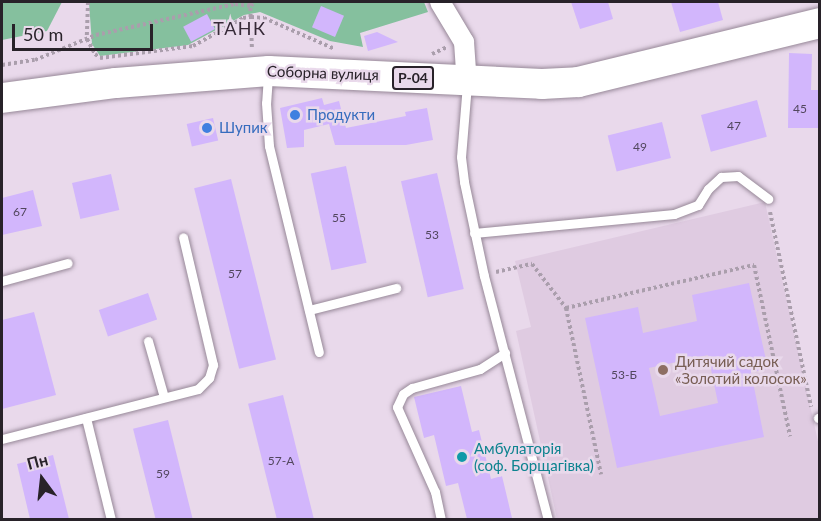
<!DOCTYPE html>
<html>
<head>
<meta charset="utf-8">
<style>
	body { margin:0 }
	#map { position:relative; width:821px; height:521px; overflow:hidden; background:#e9d9eb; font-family:Lato,sans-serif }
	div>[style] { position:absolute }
	.built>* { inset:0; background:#dfcbe1 }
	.green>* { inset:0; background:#85c09e }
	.building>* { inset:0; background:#d2b6fc; transform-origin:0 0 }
	.path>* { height:4px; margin-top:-2px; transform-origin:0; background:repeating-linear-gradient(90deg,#aa9eac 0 3px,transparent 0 6px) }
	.roads { filter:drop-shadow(0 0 2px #978898) drop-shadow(0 0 2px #978898) }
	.service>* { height:9px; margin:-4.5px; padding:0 4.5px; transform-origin:4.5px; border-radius:4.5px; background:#fff }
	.minor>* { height:20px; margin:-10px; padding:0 10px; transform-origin:10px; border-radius:10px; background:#fff }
	.primary>* { height:30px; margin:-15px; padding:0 15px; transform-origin:15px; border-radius:15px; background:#fff }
	.dots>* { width:16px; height:16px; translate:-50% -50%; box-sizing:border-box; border:3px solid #e9d9eb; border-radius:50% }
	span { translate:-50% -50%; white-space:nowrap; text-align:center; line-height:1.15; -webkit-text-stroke:5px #e9d9eb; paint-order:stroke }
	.number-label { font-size:12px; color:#52475e }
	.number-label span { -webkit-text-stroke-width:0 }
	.shield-label span { padding:2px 4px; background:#e9d9eb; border:2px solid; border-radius:4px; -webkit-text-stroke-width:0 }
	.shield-label { font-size:14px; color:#282229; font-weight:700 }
	.street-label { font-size:15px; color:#282229 }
	.shop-label { font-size:15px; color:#366cbe }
	.left { translate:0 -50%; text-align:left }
	.education-label { font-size:15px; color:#785e54 }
	.culture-label { font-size:15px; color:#0d838f }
	.quarter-label { font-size:18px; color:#362937; letter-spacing:1.5px }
	.frame { position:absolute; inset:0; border:3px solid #282229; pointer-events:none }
	.north { position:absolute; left:12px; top:449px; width:60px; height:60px; -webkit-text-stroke:4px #e9d9eb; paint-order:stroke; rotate:345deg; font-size:16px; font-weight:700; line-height:24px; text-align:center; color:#282229 }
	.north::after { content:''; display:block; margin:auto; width:21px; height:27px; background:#282229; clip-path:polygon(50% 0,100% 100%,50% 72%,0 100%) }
	.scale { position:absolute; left:12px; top:24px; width:141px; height:27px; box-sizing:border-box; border:3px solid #282229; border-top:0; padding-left:8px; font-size:18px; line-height:21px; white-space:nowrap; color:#282229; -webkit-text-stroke:4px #e9d9eb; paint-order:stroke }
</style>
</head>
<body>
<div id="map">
	<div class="built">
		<i style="clip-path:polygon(765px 202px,819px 446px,819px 519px,557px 519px,516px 331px,531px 327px,515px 261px)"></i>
	</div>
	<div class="green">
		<i style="clip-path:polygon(2px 2px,62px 2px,47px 31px,2px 40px)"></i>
		<i style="clip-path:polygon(79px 2px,424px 2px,428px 12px,360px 33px,363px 47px,330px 41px,260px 12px,244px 15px,188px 45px,100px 56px,92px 44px,89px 3px)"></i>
	</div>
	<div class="building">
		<i style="clip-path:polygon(571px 2px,608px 2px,613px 19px,580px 29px)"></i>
		<i style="clip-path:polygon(671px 2px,718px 2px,723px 20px,680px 32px)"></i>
		<i style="left:321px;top:6px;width:25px;height:23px;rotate:23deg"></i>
		<i style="left:207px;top:14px;width:17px;height:27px;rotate:62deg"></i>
		<i style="clip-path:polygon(377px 32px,398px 42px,368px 51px,364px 36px)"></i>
		<i style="clip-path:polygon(789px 53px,812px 54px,811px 90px,819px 90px,819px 128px,788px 128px)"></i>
		<i style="clip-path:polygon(322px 98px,324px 105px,339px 101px,346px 128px,406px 116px,405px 112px,427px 108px,433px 140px,406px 145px,335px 145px,329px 124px,304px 130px,304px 147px,287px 148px,280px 108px)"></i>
		<i style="left:757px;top:100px;width:38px;height:58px;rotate:75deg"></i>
		<i style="left:213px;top:118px;width:23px;height:27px;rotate:77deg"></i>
		<i style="left:662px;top:122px;width:37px;height:56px;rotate:76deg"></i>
		<i style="left:346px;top:166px;width:99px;height:36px;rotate:78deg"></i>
		<i style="left:437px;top:173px;width:119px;height:37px;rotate:77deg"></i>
		<i style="left:111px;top:174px;width:37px;height:40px;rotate:77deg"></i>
		<i style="left:231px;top:179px;width:186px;height:38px;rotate:76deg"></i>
		<i style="clip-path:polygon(33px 190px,42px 226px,2px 235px,2px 198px)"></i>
		<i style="clip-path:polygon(evenodd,749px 283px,768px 369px,751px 372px,764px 437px,617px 468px,585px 318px,638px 307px,643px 333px,697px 321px,692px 295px,749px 283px,708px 355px,718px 403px,660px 416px,649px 368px,708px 355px)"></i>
		<i style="left:148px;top:293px;width:28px;height:52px;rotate:71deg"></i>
		<i style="clip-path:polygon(34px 312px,56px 395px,2px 409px,2px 320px)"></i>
		<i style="clip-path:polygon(461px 386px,472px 432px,479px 430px,491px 479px,502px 476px,512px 518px,467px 519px,458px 483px,446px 486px,434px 435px,424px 438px,414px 397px)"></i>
		<i style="left:283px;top:395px;width:128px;height:36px;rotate:76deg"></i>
		<i style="left:168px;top:420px;width:102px;height:36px;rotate:76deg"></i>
		<i style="clip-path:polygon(53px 455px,69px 519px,30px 519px,17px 464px)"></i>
	</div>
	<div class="path">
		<i style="left:88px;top:2px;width:37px;rotate:92deg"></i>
		<i style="left:87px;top:39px;width:17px;rotate:62deg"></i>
		<i style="left:95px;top:54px;width:6px;rotate:39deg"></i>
		<i style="left:100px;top:58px;width:94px;rotate:-7.4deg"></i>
		<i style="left:193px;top:46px;width:57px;rotate:-29.2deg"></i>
		<i style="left:243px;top:18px;width:8px;rotate:-7deg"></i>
		<i style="left:251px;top:17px;width:13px;rotate:4deg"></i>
		<i style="left:264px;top:18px;width:77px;rotate:23.6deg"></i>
		<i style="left:250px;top:2px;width:48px;rotate:87.6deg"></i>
		<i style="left:432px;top:54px;width:17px;rotate:-25deg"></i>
		<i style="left:2px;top:65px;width:33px;rotate:-9deg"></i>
		<i style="left:35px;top:60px;width:66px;rotate:-22.3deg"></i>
		<i style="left:96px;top:35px;width:142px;rotate:-12.6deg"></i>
		<i style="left:235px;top:4px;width:16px;rotate:7deg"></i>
		<i style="left:251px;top:6px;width:5px;rotate:-53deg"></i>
		<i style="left:770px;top:212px;width:199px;rotate:78.1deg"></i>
		<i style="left:496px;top:272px;width:37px;rotate:-13deg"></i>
		<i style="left:532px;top:264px;width:56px;rotate:52.3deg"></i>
		<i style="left:566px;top:308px;width:170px;rotate:78.1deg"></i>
		<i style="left:566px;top:308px;width:193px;rotate:-12.9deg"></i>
		<i style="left:754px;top:265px;width:175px;rotate:78.1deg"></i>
	</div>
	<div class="roads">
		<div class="service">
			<i style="left:268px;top:76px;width:27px;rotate:94deg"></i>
			<i style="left:266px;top:103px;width:43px;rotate:86deg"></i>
			<i style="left:269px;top:146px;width:212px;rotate:76.4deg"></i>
			<i style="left:467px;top:84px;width:73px;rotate:94.7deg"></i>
			<i style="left:461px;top:157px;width:25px;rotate:83deg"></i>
			<i style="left:464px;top:182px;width:96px;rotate:78deg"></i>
			<i style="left:484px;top:276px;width:252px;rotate:75.3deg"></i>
			<i style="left:474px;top:233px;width:201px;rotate:-5.4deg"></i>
			<i style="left:674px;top:214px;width:26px;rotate:-21deg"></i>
			<i style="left:698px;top:205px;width:19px;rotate:-58deg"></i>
			<i style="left:708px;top:189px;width:18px;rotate:-43deg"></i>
			<i style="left:721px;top:177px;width:17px;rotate:-3deg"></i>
			<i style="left:738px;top:176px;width:38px;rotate:37deg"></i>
			<i style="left:2px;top:281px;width:68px;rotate:-15.3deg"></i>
			<i style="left:309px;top:310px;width:90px;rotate:-14.2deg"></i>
			<i style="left:148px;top:341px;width:58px;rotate:74.1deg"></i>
			<i style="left:86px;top:418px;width:105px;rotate:76.2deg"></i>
			<i style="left:818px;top:418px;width:2px;rotate:-27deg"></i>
			<i style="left:2px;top:439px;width:202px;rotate:-14.3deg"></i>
			<i style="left:198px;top:389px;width:16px;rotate:-45deg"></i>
			<i style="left:209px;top:378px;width:14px;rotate:-73deg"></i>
			<i style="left:213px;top:365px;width:131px;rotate:-103.2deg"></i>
			<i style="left:441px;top:520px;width:29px;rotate:-102deg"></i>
			<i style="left:435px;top:492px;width:93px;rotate:-114.1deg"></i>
			<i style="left:397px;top:407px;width:14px;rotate:-65deg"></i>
			<i style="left:403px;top:394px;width:11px;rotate:-34deg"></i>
			<i style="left:412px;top:388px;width:71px;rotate:-15.6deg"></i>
			<i style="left:480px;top:369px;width:30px;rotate:-33deg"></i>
		</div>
		<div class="minor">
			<i style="left:440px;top:2px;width:47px;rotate:59deg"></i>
			<i style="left:464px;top:42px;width:39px;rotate:86deg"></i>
		</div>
		<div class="primary">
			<i style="left:2px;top:98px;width:115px;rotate:-7.5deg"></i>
			<i style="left:116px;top:83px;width:153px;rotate:-4.5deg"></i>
			<i style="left:269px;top:71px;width:273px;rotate:2.7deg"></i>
			<i style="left:542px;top:84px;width:36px;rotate:-3deg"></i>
			<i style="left:578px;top:82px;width:249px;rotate:-13.7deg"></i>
		</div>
	</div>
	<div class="dots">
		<i style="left:295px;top:115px;background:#3f7fe0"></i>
		<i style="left:207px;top:128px;background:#3f7fe0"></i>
		<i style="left:663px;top:370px;background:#8d6e63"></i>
		<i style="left:462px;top:457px;background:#0f9aa8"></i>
	</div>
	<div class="number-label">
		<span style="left:800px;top:109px">45</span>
		<span style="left:734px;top:126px">47</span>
		<span style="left:640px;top:147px">49</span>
		<span style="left:20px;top:212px">67</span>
		<span style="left:339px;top:218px">55</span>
		<span style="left:432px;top:235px">53</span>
		<span style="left:235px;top:274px">57</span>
		<span style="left:624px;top:375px">53-Б</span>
		<span style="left:281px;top:461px">57-А</span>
		<span style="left:163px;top:474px">59</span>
	</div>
	<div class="shield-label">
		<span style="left:413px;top:78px">Р-04</span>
	</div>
	<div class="street-label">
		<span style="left:323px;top:73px;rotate:2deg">Соборна вулиця</span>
	</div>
	<div class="shop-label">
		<span class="left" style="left:307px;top:115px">Продукти</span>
		<span class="left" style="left:219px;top:128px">Шупик</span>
	</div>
	<div class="education-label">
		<span class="left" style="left:675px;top:370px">Дитячий садок<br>«Золотий колосок»</span>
	</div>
	<div class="culture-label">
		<span class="left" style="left:474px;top:457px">Амбулаторія<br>(соф. Борщагівка)</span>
	</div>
	<div class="quarter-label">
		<span style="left:240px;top:28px">ТАНК</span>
	</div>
	<div class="frame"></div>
	<div class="north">Пн</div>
	<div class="scale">50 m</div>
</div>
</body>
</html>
